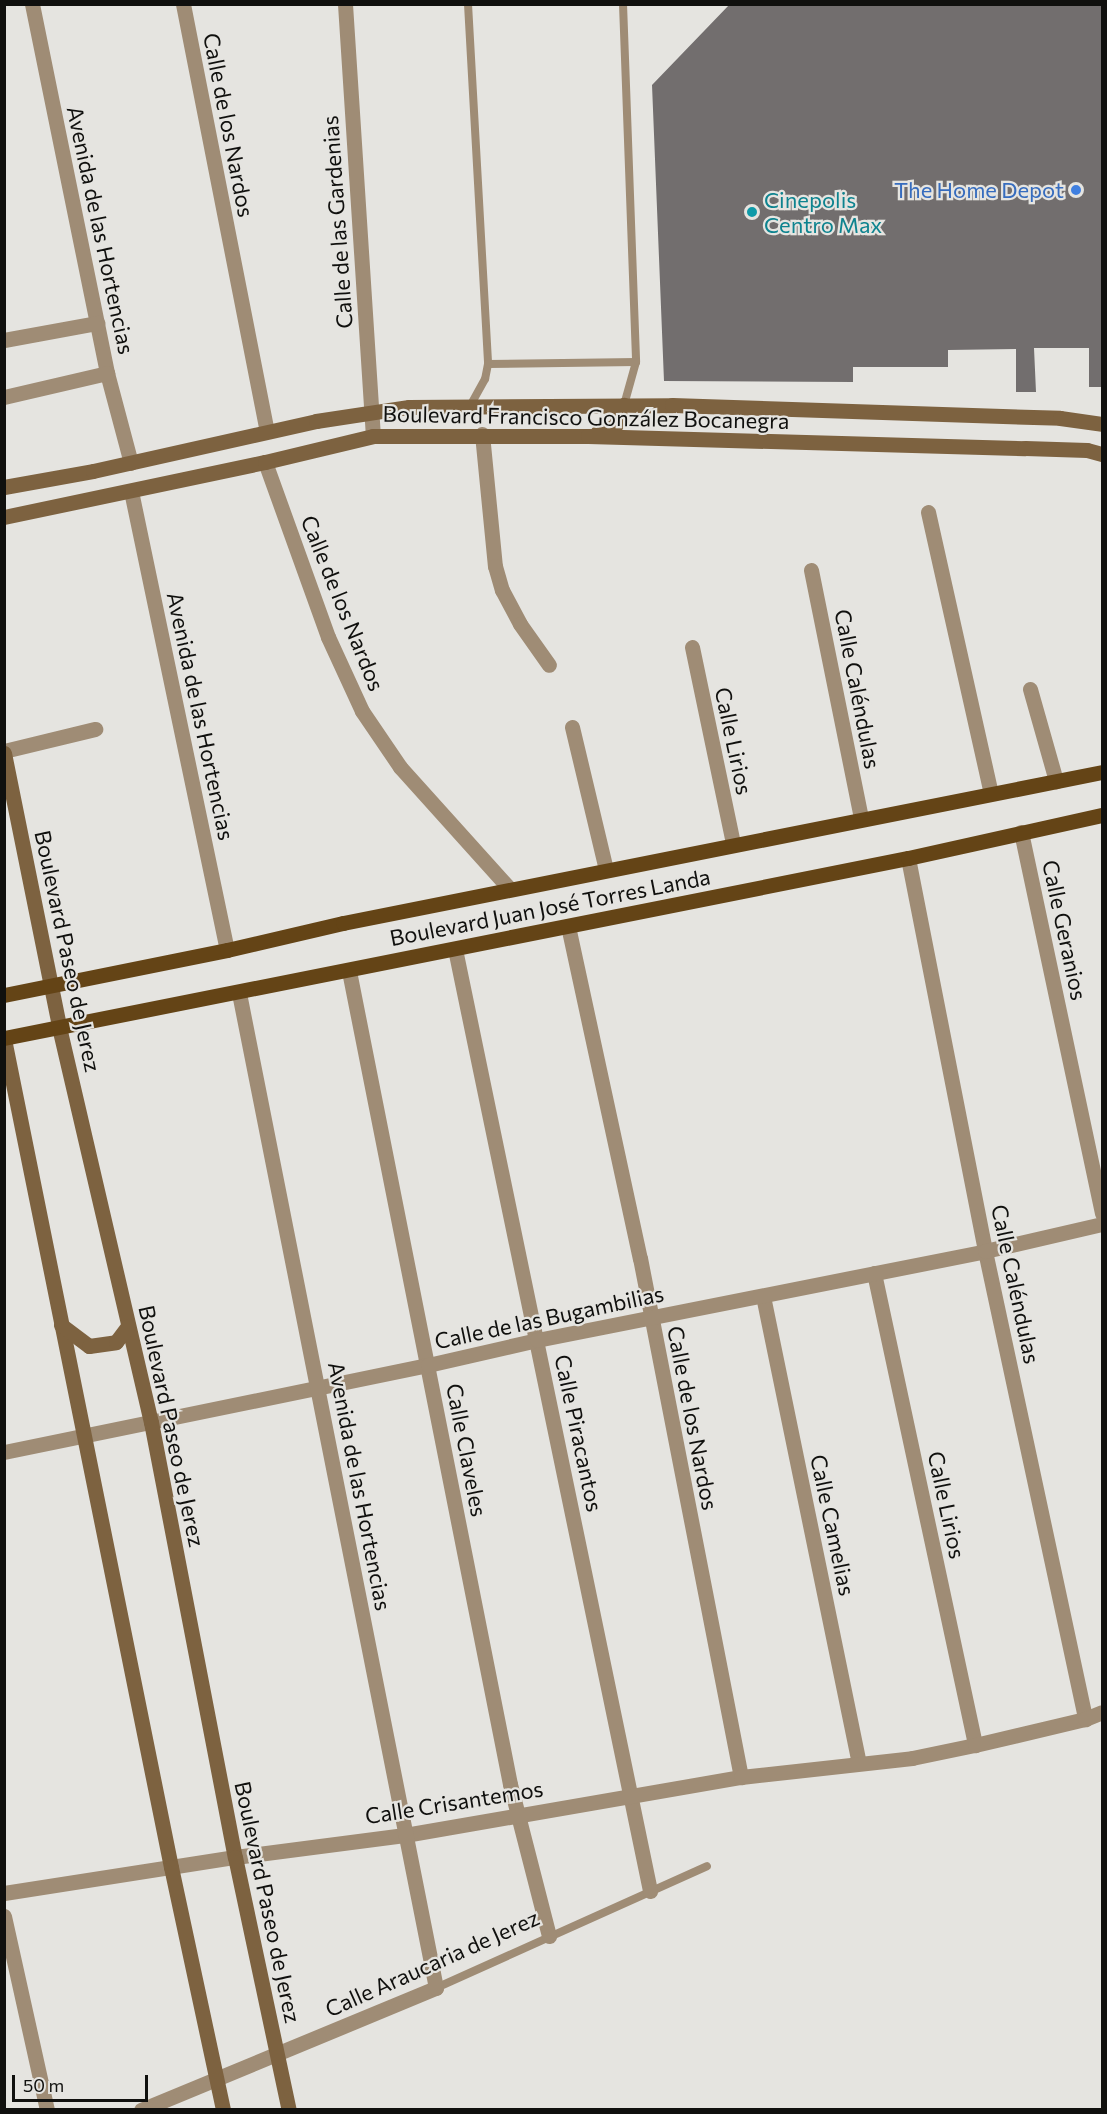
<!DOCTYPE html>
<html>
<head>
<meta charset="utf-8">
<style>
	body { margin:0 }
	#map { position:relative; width:1107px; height:2114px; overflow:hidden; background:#e5e4e0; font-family:Commissioner,sans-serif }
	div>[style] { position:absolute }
	.building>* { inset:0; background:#726e6e }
	.service>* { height:8px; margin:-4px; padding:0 4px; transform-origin:4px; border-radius:4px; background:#9f8c75 }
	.minor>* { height:15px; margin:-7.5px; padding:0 7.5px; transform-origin:7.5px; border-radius:7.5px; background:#9f8c75 }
	.secondary>* { height:15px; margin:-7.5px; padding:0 7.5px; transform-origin:7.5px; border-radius:7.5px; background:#7d6240 }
	.primary>* { height:15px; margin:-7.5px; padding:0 7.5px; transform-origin:7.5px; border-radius:7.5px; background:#644416 }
	.dots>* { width:16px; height:16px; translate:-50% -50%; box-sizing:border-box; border:3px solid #e5e4e0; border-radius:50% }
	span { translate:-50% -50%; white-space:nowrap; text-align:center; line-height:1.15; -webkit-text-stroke:4.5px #e5e4e0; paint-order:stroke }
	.street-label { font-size:22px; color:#10100e }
	.shop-label { font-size:22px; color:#366cbe }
	.right { translate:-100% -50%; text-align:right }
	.culture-label { font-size:22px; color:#0d838f }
	.left { translate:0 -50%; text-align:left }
	.frame { position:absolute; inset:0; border:6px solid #10100e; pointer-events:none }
	.scale { position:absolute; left:12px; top:2075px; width:136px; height:27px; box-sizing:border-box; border:3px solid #10100e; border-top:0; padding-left:8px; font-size:18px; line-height:21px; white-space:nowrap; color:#10100e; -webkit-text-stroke:4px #e5e4e0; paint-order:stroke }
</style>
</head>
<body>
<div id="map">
	<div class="building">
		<i style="clip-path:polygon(730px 4px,1102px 4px,1102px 387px,1089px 387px,1089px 348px,1034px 348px,1036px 392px,1016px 392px,1016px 349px,948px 350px,948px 367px,853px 367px,853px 382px,664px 381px,652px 85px)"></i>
	</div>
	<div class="service">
		<i style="left:468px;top:4px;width:361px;rotate:86.8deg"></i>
		<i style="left:488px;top:364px;width:15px;rotate:101deg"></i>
		<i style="left:485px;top:379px;width:29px;rotate:119deg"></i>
		<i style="left:623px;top:4px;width:358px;rotate:87.9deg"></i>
		<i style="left:636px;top:362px;width:45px;rotate:105.6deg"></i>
		<i style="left:488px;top:364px;width:148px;rotate:-0.8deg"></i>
		<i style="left:436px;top:1988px;width:297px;rotate:-24.2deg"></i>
	</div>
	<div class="minor">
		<i style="left:32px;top:4px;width:377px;rotate:78.5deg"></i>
		<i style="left:107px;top:373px;width:93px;rotate:75.1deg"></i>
		<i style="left:183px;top:4px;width:435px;rotate:78.9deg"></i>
		<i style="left:345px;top:4px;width:433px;rotate:86.3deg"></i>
		<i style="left:4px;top:340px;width:95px;rotate:-10.4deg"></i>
		<i style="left:4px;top:397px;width:106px;rotate:-13.1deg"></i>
		<i style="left:482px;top:434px;width:133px;rotate:84.4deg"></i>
		<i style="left:495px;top:566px;width:25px;rotate:74deg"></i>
		<i style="left:502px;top:590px;width:38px;rotate:62deg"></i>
		<i style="left:520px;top:624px;width:50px;rotate:54.7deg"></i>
		<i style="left:265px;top:462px;width:186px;rotate:70.2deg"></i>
		<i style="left:328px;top:637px;width:81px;rotate:65.3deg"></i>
		<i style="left:362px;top:711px;width:68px;rotate:55.8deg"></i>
		<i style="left:400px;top:767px;width:164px;rotate:48deg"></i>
		<i style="left:131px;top:491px;width:469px;rotate:78.2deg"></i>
		<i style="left:928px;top:512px;width:288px;rotate:77.4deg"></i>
		<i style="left:811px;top:570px;width:253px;rotate:78.6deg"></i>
		<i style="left:692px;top:647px;width:201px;rotate:78.2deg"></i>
		<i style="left:1030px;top:689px;width:96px;rotate:74.2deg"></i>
		<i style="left:572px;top:727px;width:147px;rotate:76.6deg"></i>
		<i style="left:4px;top:751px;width:94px;rotate:-13.6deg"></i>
		<i style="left:1021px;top:832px;width:390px;rotate:78deg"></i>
		<i style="left:908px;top:858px;width:400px;rotate:78.9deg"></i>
		<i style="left:985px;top:1251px;width:479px;rotate:77.9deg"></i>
		<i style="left:568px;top:926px;width:340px;rotate:77.8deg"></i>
		<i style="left:640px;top:1258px;width:529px;rotate:78.99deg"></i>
		<i style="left:455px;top:949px;width:962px;rotate:78.3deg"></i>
		<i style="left:349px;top:971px;width:829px;rotate:78.8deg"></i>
		<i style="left:510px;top:1784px;width:157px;rotate:75.6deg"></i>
		<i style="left:874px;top:1273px;width:483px;rotate:77.9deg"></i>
		<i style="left:763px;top:1296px;width:476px;rotate:78.4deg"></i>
		<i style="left:4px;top:1452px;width:433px;rotate:-11.6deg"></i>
		<i style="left:428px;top:1365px;width:112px;rotate:-12.9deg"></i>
		<i style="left:537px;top:1340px;width:457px;rotate:-11.2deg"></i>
		<i style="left:985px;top:1251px;width:120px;rotate:-13deg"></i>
		<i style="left:4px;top:1893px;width:234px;rotate:-8.9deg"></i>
		<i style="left:235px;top:1857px;width:171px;rotate:-7.4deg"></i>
		<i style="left:405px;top:1835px;width:341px;rotate:-9.8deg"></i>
		<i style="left:741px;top:1777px;width:172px;rotate:-6.3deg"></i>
		<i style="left:912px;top:1758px;width:64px;rotate:-11.7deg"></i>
		<i style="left:975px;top:1745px;width:113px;rotate:-13.3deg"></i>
		<i style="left:1085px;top:1719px;width:18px;rotate:-22deg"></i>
		<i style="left:4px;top:1916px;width:199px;rotate:77.5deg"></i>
		<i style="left:141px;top:2110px;width:319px;rotate:-22.5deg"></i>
		<i style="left:436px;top:1988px;width:1014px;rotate:-101.2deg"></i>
	</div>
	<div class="secondary">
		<i style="left:597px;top:433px;width:19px;rotate:-21deg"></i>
		<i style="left:615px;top:426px;width:23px;rotate:-67deg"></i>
		<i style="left:4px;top:487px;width:90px;rotate:-10.2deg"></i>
		<i style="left:93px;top:471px;width:229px;rotate:-12.6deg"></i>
		<i style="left:316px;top:421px;width:94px;rotate:-8.6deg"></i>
		<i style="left:409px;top:407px;width:263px;rotate:-0.4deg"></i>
		<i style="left:672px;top:405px;width:388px;rotate:1.9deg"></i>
		<i style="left:1060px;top:418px;width:42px;rotate:8.1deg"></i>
		<i style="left:4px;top:517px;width:267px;rotate:-11.9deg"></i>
		<i style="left:265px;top:462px;width:111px;rotate:-13.5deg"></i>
		<i style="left:373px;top:436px;width:215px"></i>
		<i style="left:588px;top:436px;width:437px;rotate:1.6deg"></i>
		<i style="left:1025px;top:448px;width:62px;rotate:1.8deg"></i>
		<i style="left:1087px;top:450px;width:16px;rotate:15deg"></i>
		<i style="left:4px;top:753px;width:279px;rotate:78.6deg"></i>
		<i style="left:59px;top:1027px;width:406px;rotate:76.9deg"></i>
		<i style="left:151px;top:1422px;width:443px;rotate:79.1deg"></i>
		<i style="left:235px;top:1857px;width:259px;rotate:78deg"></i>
		<i style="left:4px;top:1039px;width:845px;rotate:78.6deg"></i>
		<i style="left:171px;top:1867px;width:249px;rotate:77.9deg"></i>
		<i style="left:61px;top:1325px;width:35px;rotate:37deg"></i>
		<i style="left:89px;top:1346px;width:27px;rotate:-8deg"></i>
		<i style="left:116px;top:1342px;width:20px;rotate:-53deg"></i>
	</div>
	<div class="primary">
		<i style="left:4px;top:995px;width:227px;rotate:-11.4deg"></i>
		<i style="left:227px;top:950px;width:119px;rotate:-13.1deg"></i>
		<i style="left:343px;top:923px;width:774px;rotate:-11.25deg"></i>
		<i style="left:4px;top:1038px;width:922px;rotate:-11.26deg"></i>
		<i style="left:908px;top:858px;width:199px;rotate:-12.5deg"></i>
	</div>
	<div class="dots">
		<i style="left:1076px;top:190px;background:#3f7fe0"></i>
		<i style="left:752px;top:212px;background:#0f9aa8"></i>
	</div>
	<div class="street-label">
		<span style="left:229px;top:125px;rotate:79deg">Calle de los Nardos</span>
		<span style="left:337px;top:222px;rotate:-94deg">Calle de las Gardenias</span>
		<span style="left:101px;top:230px;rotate:78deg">Avenida de las Hortencias</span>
		<span style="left:586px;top:417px;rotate:1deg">Boulevard Francisco González Bocanegra</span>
		<span style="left:343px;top:603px;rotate:68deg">Calle de los Nardos</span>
		<span style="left:858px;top:689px;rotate:79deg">Calle Caléndulas</span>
		<span style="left:201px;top:716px;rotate:78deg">Avenida de las Hortencias</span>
		<span style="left:734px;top:741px;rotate:78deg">Calle Lirios</span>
		<span style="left:550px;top:907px;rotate:-11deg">Boulevard Juan José Torres Landa</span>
		<span style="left:1065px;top:930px;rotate:78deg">Calle Geranios</span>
		<span style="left:68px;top:951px;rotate:78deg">Boulevard Paseo de Jerez</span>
		<span style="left:1016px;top:1284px;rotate:78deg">Calle Caléndulas</span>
		<span style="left:549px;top:1317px;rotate:-12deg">Calle de las Bugambilias</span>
		<span style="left:693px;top:1418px;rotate:79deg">Calle de los Nardos</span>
		<span style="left:172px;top:1426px;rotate:78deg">Boulevard Paseo de Jerez</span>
		<span style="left:579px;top:1433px;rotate:78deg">Calle Piracantos</span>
		<span style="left:467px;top:1450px;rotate:79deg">Calle Claveles</span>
		<span style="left:360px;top:1486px;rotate:79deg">Avenida de las Hortencias</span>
		<span style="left:947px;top:1505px;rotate:78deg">Calle Lirios</span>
		<span style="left:833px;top:1525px;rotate:78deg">Calle Camelias</span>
		<span style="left:454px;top:1802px;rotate:-9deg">Calle Crisantemos</span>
		<span style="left:268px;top:1902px;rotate:78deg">Boulevard Paseo de Jerez</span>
		<span style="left:432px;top:1963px;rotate:-24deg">Calle Araucaria de Jerez</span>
	</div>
	<div class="shop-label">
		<span class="right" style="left:1064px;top:190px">The Home Depot</span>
	</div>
	<div class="culture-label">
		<span class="left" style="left:764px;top:212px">Cinepolis<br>Centro Max</span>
	</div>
	<div class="frame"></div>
	<div class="scale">50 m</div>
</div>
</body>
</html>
